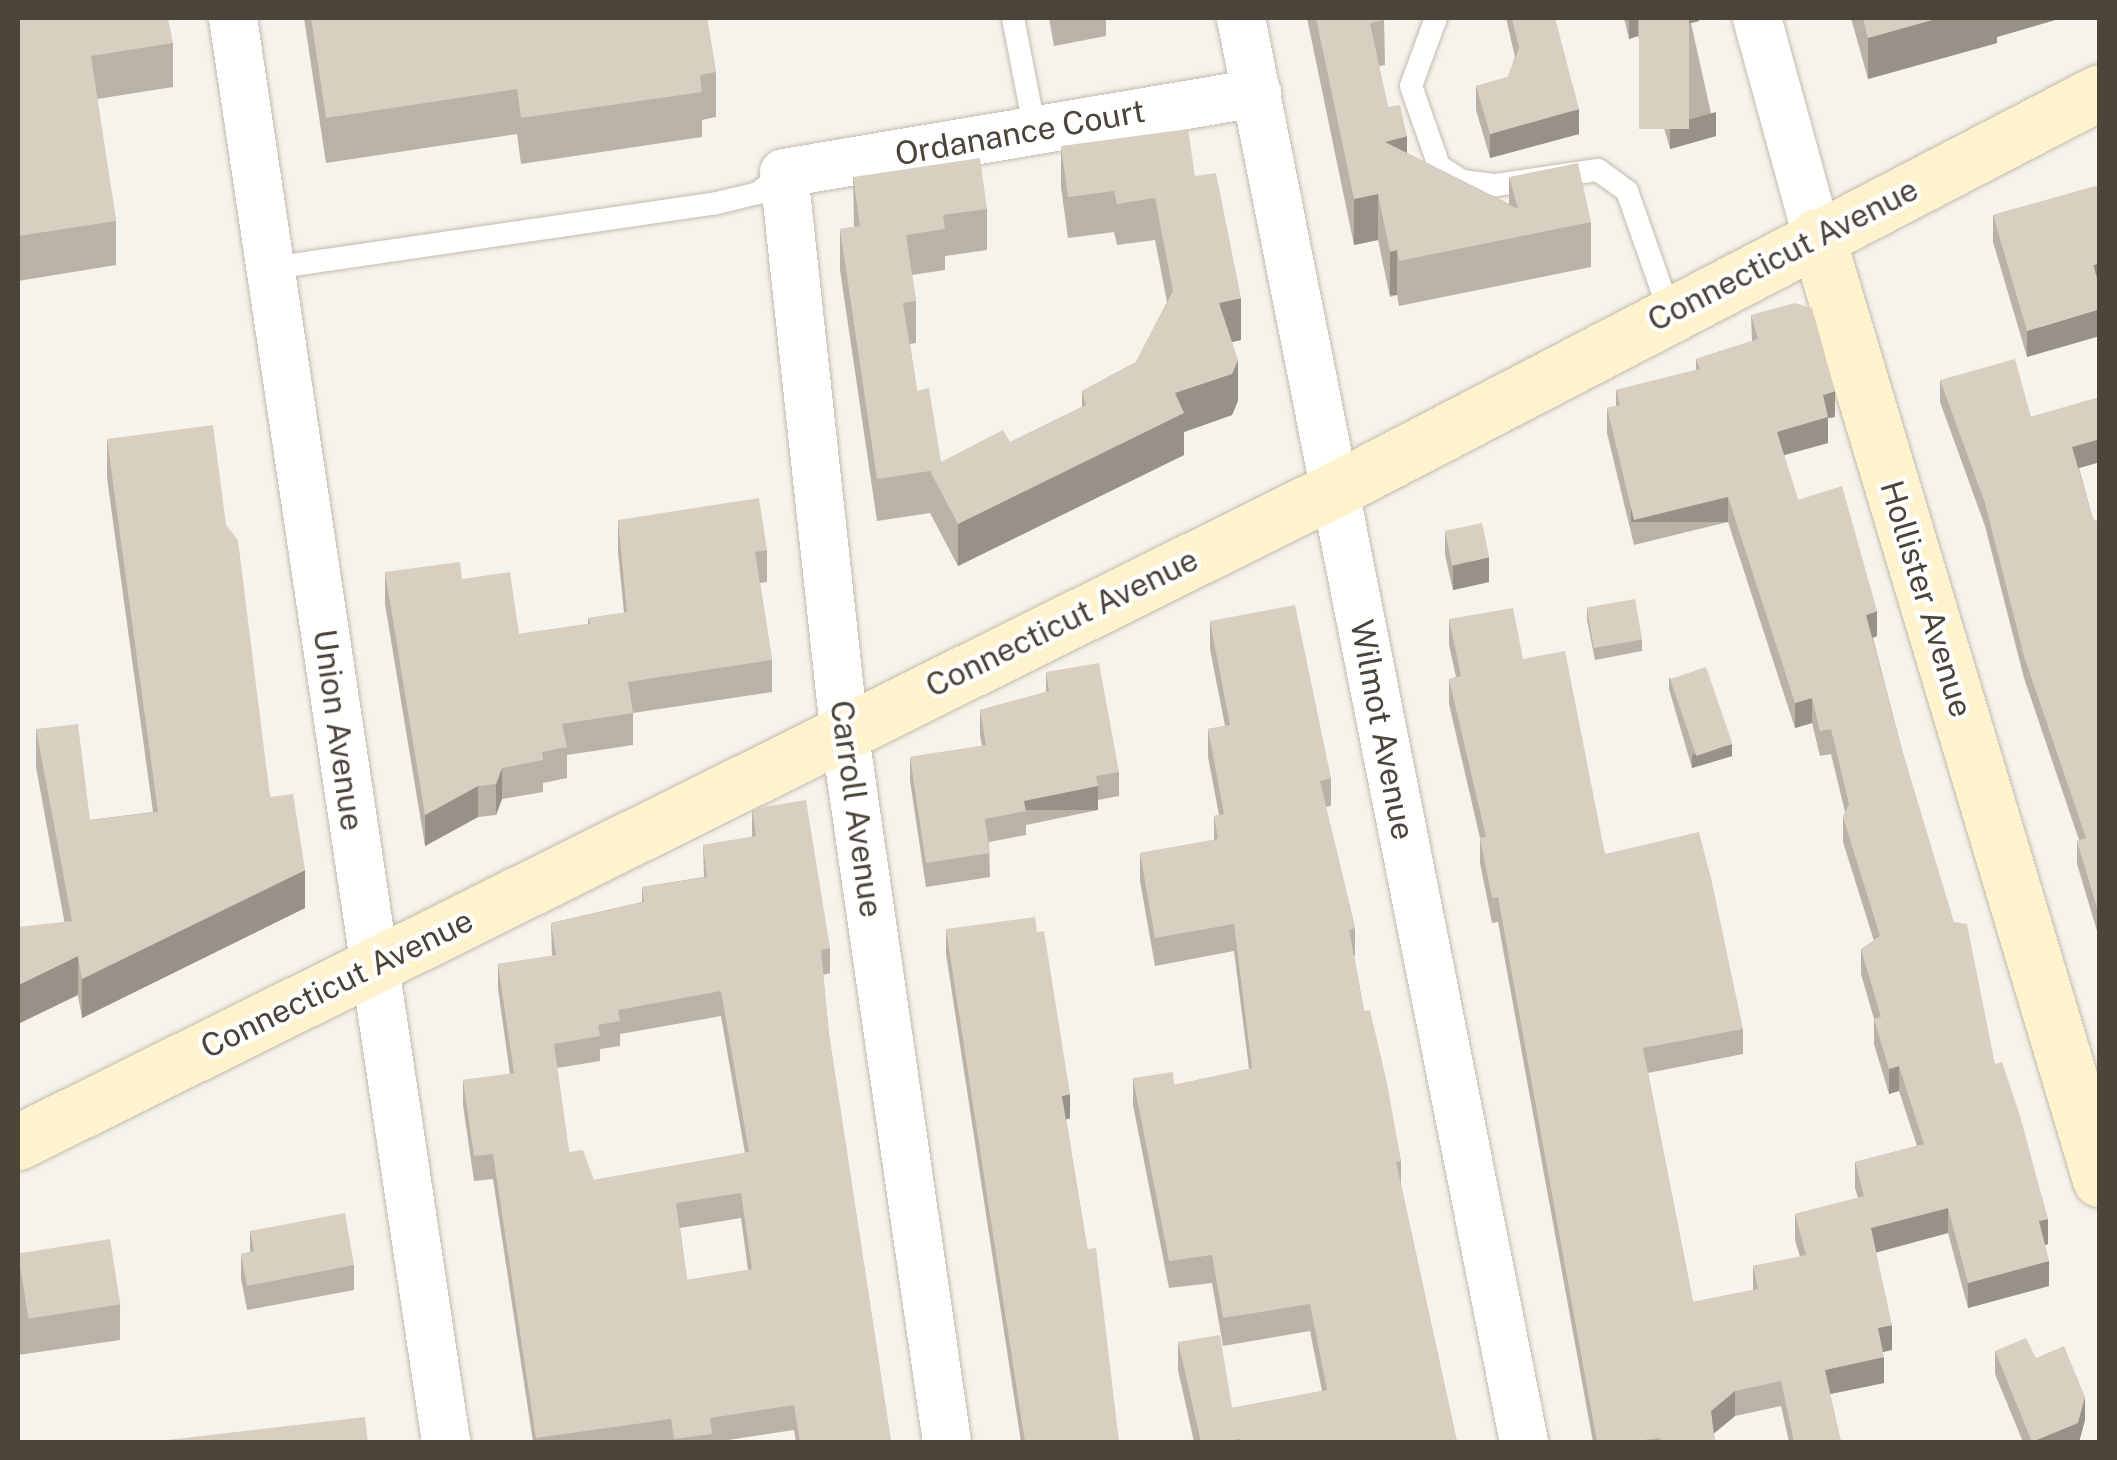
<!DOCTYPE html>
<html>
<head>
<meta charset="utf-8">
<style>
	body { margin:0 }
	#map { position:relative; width:2117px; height:1460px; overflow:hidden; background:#f6f3ec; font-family:"Public Sans",sans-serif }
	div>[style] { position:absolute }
	.roads { filter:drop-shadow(0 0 2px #c2bbae) drop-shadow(0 0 2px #c2bbae) }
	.lane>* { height:22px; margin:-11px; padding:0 11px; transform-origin:11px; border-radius:11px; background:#fff }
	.street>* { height:48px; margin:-24px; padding:0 24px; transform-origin:24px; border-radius:24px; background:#fff }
	.secondary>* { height:55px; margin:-27.5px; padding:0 27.5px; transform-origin:27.5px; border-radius:27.5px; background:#fff3cd }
	.wall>* { inset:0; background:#bab2a6 }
	.shaded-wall>* { inset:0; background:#979187; transform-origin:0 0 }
	.building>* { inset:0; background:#d8cfc1; transform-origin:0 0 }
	span { translate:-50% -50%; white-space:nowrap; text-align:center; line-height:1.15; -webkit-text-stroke:8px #fff; paint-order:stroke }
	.street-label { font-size:32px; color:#4b4439 }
	.frame { position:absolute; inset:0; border:20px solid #4b4439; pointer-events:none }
</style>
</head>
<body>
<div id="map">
	<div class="roads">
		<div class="lane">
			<i style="left:1013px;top:18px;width:115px;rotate:79deg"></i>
			<i style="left:1436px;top:18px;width:72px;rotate:110.2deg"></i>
			<i style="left:1411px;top:86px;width:85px;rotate:70.7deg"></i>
			<i style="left:1439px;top:166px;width:27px;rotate:33deg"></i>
			<i style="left:1462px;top:181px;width:34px;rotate:7deg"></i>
			<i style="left:1496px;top:185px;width:103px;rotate:-8.4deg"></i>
			<i style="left:1598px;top:170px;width:36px;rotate:36deg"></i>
			<i style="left:1627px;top:191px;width:129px;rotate:70.6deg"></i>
			<i style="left:272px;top:268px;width:446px;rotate:-8.3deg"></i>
			<i style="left:713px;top:204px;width:46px;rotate:-13.7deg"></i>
			<i style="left:758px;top:193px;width:33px;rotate:-38deg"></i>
		</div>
		<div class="street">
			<i style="left:233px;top:18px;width:1440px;rotate:81.49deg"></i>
			<i style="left:1241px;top:18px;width:1452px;rotate:78.76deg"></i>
			<i style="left:1757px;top:18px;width:226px;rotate:74.6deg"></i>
			<i style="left:947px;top:1442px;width:720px;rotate:-98.22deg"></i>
			<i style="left:844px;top:729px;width:559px;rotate:-96.16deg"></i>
			<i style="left:784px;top:173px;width:480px;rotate:-9.6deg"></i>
		</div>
		<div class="secondary">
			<i style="left:1817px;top:236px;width:985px;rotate:73.3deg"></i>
			<i style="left:18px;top:1142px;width:1469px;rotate:-26.36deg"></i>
			<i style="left:1334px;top:490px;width:863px;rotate:-27.46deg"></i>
		</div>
	</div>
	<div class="wall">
		<i style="clip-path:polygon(18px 18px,173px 43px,173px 87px,97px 99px,116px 221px,116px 265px,18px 281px)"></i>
		<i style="clip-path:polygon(304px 18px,707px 18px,716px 72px,716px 117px,702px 120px,702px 137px,521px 164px,517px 134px,326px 163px)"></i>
		<i style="clip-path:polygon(1049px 18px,1106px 18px,1106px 36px,1054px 46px)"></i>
		<i style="clip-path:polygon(1307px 18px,1384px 18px,1385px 65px,1379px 66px,1388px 107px,1407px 153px,1509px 204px,1509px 177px,1591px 222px,1591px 267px,1399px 306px,1397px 295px,1390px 297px,1378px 240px,1354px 245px)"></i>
		<i style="clip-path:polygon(1506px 18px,1555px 18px,1579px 134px,1490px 158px,1476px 110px,1476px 86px,1508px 77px,1515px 57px)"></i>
		<i style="clip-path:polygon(1624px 18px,1699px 18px,1699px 21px,1691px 23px,1716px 136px,1670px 149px,1638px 36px,1629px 39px)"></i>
		<i style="clip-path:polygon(1851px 18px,2062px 18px,1997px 37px,1997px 43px,1868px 79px)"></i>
		<i style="clip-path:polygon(1061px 146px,1195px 176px,1241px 340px,1232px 342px,1238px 401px,1232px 415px,1184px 432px,1184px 455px,958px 566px,930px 513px,877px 521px,840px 270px,840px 229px,854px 227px,853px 177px,987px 209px,987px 250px,945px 256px,945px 270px,912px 275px,916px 301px,916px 343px,910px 344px,917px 391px,941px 462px,1010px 442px,1082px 407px,1082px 391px,1136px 362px,1167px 302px,1155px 240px,1117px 245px,1114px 232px,1068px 238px,1061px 187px)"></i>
		<i style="clip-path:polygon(2100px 185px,2027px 357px,1993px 242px,1993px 215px)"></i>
		<i style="clip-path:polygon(1751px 315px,1835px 417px,1828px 418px,1828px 443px,1784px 455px,1798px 500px,1877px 636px,1873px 638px,1902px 750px,2048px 1244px,2045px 1245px,2049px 1286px,1968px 1308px,1948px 1233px,1876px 1252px,1892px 1350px,1883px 1352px,1884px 1383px,1830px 1394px,1841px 1442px,1789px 1442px,1781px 1406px,1735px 1416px,1714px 1433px,1715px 1442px,1593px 1442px,1498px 922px,1492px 923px,1480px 863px,1480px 838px,1449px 704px,1449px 679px,1456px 677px,1449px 645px,1449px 619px,1523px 659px,1605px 854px,1743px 1029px,1743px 1054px,1648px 1073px,1693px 1302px,1753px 1290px,1753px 1266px,1800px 1257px,1795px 1240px,1795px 1214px,1858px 1198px,1855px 1188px,1855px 1162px,1917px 1146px,1899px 1091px,1889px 1094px,1874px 1044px,1874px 1019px,1861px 974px,1861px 949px,1874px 941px,1843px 842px,1843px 817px,1845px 812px,1831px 754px,1820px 756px,1812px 723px,1795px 728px,1728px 522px,1634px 545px,1607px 433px,1607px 408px,1616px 406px,1616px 390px,1696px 370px,1696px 359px,1752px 341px)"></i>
		<i style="clip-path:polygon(1940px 380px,2031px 417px,2100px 397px,2100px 462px,2079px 468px,2093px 519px,2100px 523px,2100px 941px,2077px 864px,2077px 841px,2079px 840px,2024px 678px,1985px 526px,1940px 402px)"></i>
		<i style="clip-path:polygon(107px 439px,226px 525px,270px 797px,305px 908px,82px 1018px,36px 767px,36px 729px,90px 820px,153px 812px,107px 478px)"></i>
		<i style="clip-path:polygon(618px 520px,767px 550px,767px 582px,760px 583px,772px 660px,772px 692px,633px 713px,633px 745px,567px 755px,567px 778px,543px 783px,543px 792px,502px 799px,496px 815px,478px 817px,425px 846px,385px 604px,385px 572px,462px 579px,519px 634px,588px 624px,588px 618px,624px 613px,618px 552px)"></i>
		<i style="clip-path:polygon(1445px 530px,1489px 582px,1453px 590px,1445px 555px)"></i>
		<i style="clip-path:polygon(1587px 608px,1642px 639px,1642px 651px,1595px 660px,1587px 620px)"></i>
		<i style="clip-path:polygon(1210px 621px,1331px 778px,1331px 806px,1326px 807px,1355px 928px,1355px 956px,1354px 956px,1364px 1011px,1401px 1161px,1401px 1185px,1457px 1442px,1194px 1442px,1178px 1370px,1178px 1342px,1232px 1408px,1322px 1391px,1310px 1331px,1223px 1346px,1212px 1283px,1169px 1288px,1133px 1105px,1133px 1078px,1174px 1085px,1249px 1069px,1234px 951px,1155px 966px,1140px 881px,1140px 853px,1214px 840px,1214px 816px,1219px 815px,1208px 757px,1208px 729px,1225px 726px,1210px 649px)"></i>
		<i style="clip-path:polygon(1046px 672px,1119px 772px,1119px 796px,1098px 800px,1098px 810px,1026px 825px,1026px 835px,989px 842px,990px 877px,926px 887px,910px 781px,910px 757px,982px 746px,980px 735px,980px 710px,1046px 692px)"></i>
		<i style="clip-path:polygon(1669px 677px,1732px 756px,1692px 768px,1669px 689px)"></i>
		<i style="clip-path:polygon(evenodd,752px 809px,830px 948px,830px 973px,823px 975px,829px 1035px,891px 1442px,796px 1442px,794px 1430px,715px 1442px,533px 1442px,493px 1179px,474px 1181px,463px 1105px,463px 1080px,510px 1074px,498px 989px,498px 964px,552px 956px,551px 923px,642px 902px,642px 887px,704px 877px,703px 845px,752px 837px,752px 809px,721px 1016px,745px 1153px,594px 1180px,569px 1152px,557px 1068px,600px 1061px,600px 1049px,620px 1046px,620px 1034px,721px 1016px,752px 809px,741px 1218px,748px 1270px,687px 1280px,680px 1228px,741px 1218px)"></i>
		<i style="clip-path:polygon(946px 929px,1070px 1118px,1066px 1119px,1119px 1442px,1021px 1442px,946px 954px)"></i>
		<i style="clip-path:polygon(250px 1231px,354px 1265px,354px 1290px,247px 1310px,241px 1278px,241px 1254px,250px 1252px)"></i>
		<i style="clip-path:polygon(18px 1253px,120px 1304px,120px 1340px,18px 1355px)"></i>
		<i style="clip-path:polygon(1995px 1351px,2036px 1358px,2085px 1420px,2079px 1442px,2023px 1442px,1995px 1374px)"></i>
	</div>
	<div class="shaded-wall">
		<i style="clip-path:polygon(1629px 18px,1638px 18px,1638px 36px,1629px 39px)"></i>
		<i style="clip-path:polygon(1684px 18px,1699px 18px,1699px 21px,1684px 25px)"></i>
		<i style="clip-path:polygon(1939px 18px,2062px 18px,1997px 37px,1997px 43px,1868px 79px,1868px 38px)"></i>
		<i style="clip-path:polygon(1579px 109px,1579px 134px,1490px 158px,1490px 134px)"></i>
		<i style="clip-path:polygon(1716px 112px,1716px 136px,1670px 149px,1670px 125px)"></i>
		<i style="clip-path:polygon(1407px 136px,1407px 181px,1385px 142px)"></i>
		<i style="clip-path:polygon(1378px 194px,1378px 240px,1354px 245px,1354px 199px)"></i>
		<i style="left:1397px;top:250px;width:45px;height:7px;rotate:90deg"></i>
		<i style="clip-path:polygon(2100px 263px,2100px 290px,2093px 265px)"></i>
		<i style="clip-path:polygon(1241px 298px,1241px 340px,1219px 345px,1219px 303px)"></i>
		<i style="clip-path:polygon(2100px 309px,2100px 336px,2027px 357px,2027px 331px)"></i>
		<i style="clip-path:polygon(1238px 360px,1238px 401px,1232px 415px,1184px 432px,1184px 455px,958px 566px,958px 524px,1175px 393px)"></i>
		<i style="clip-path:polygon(1835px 391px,1835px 417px,1828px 418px,1828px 443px,1777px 457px,1777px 432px,1823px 395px)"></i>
		<i style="clip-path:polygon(2100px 439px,2100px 462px,2072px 470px,2072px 447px)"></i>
		<i style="left:1728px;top:497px;width:25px;height:97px;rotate:90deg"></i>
		<i style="clip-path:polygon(1489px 557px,1489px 582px,1453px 590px,1453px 566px)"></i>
		<i style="clip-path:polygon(1877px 611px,1877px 636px,1866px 640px,1866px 615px)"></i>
		<i style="clip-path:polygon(1812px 698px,1812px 723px,1795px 728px,1795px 703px)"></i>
		<i style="clip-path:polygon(1732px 744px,1732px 756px,1692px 768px,1692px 755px)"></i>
		<i style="clip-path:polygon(502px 768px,502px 799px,496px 815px,496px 784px)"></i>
		<i style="clip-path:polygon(478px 786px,478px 817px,425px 846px,425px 815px)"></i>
		<i style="left:1098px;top:786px;width:24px;height:76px;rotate:90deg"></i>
		<i style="clip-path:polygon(305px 870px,305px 908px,82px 1018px,82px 979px)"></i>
		<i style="clip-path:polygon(78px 956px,78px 995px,18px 1024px,18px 985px)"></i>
		<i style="clip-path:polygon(1899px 1066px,1899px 1091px,1889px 1094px,1889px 1069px)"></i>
		<i style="clip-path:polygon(1070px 1094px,1070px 1118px,1062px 1121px,1062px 1096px)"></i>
		<i style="clip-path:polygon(1948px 1208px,1948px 1233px,1871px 1254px,1871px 1228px)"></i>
		<i style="clip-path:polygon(2048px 1219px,2048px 1244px,2039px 1247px,2039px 1221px)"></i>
		<i style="clip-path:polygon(2049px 1261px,2049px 1286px,1968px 1308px,1968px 1283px)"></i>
		<i style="clip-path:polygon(1892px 1325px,1892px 1350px,1878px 1353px,1878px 1328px)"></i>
		<i style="clip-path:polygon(1884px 1357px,1884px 1383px,1825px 1395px,1825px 1370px)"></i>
		<i style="clip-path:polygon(1735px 1391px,1735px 1416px,1711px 1436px,1711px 1411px)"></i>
		<i style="clip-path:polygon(2085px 1397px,2085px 1420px,2079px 1442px,2032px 1442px)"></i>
	</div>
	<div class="building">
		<i style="clip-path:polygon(18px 18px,168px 18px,173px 43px,91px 56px,116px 221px,18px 236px)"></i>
		<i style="clip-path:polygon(311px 18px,707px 18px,716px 72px,700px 75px,702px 92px,521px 118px,517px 89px,326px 118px)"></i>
		<i style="clip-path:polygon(1316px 18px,1384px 18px,1385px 20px,1370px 23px,1388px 107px,1400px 105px,1407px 136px,1385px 142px,1518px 209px,1509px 177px,1578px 163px,1591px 222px,1399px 261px,1397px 250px,1390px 252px,1378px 194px,1354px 199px)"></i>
		<i style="clip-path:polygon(1512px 18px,1555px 18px,1579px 109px,1490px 134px,1476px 86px,1508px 77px,1519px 48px)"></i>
		<i style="left:1639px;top:18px;width:50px;height:111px"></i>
		<i style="clip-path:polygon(1863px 18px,1939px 18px,1868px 38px)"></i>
		<i style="clip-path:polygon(1188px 129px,1195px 176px,1216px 173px,1241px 298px,1219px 303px,1238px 360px,1232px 374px,1175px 393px,1184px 413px,958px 524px,930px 471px,877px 479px,840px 229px,860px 226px,853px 177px,980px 158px,987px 209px,943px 215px,945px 229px,906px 235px,916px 301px,903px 303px,917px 391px,929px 388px,941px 462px,1003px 430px,1010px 442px,1086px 405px,1082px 391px,1136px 362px,1173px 291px,1155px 198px,1117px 204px,1114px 191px,1068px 197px,1061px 146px)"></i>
		<i style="clip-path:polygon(2100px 185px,2100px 263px,2093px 265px,2100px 289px,2100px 309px,2027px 331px,1993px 215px)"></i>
		<i style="clip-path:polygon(1795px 303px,1812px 308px,1835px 391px,1823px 395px,1828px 417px,1777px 432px,1798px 500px,1842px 486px,1877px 611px,1866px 615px,1902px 750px,1954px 922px,1967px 924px,1995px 1064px,2002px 1062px,2020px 1116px,2048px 1219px,2039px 1221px,2049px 1261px,1968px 1283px,1948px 1208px,1871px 1228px,1892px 1325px,1878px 1328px,1884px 1357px,1825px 1370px,1841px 1442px,1794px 1442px,1781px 1381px,1735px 1391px,1711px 1411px,1715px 1442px,1661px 1442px,1660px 1438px,1627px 1442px,1597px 1442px,1498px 897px,1492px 898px,1480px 838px,1486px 837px,1449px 679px,1461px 676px,1449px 619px,1513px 608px,1523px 659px,1565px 651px,1605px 854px,1699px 832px,1711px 878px,1743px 1029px,1643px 1048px,1693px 1302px,1758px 1289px,1753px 1266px,1806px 1255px,1795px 1214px,1864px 1196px,1855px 1162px,1924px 1144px,1899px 1066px,1889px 1069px,1874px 1019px,1881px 1017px,1861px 949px,1880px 936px,1843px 817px,1849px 804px,1831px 729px,1820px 731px,1812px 698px,1795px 703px,1728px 497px,1634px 520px,1607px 408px,1620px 405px,1616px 390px,1700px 369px,1696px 359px,1758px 339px,1751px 315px)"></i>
		<i style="clip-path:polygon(2015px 359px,2031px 417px,2100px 397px,2100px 439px,2072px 447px,2093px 519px,2100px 523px,2100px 918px,2077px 841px,2086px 838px,2024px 656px,1985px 503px,1940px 380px)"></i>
		<i style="clip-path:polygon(213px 425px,226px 525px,238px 540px,270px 797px,293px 794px,305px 870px,82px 979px,78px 956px,18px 985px,18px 927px,72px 921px,36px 729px,78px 724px,90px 820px,158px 812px,107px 439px)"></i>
		<i style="clip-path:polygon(759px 498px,767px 550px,755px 552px,772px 660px,628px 682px,633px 713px,562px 724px,567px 747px,542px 752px,543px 760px,502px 768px,496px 784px,478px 786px,425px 815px,385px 572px,460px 562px,462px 579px,510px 572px,519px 634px,590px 624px,588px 618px,627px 612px,618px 520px)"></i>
		<i style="left:1482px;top:523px;width:35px;height:38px;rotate:78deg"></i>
		<i style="left:1635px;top:599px;width:41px;height:49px;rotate:80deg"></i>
		<i style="clip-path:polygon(1295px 605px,1331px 778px,1320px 781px,1355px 928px,1349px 930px,1364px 1011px,1370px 1010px,1387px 1083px,1401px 1161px,1396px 1162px,1457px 1442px,1241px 1442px,1240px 1439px,1219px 1442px,1201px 1442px,1178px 1342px,1220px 1335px,1232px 1408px,1327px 1390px,1310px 1304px,1223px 1318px,1212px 1255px,1169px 1261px,1133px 1078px,1173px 1072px,1174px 1085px,1252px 1068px,1234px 924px,1155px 938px,1140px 853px,1218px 839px,1214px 816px,1224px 814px,1208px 729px,1230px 725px,1210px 621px)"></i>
		<i style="clip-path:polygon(1099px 663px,1119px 772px,1096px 776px,1098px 786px,1024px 801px,1026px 811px,985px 819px,990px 853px,926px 863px,910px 757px,986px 745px,980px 710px,1049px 691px,1046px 672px)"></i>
		<i style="left:1706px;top:667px;width:81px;height:38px;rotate:71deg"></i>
		<i style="clip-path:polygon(evenodd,806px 800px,830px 948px,821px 950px,829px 1035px,891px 1442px,800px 1442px,794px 1405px,710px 1418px,712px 1434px,674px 1439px,671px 1419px,536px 1438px,493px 1154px,474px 1156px,463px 1080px,514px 1073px,498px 964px,556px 955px,551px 923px,644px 902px,642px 887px,707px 877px,703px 845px,756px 836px,752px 809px,806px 800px,721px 991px,749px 1152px,594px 1180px,583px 1150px,569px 1152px,554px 1044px,600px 1036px,598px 1025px,620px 1021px,618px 1010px,721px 991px,806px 800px,741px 1193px,752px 1269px,687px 1280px,676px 1203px,741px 1193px)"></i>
		<i style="clip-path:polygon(1035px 917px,1037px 932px,1044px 931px,1070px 1094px,1062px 1096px,1087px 1249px,1096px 1248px,1119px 1442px,1025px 1442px,946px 929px)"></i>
		<i style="clip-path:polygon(345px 1213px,354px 1265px,247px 1286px,241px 1254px,254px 1251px,250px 1231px)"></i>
		<i style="left:110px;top:1239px;width:66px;height:93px;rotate:81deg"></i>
		<i style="clip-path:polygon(2026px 1338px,2036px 1358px,2064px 1346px,2085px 1397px,2078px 1423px,2032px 1442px,1995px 1351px)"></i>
		<i style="clip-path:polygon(365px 1417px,368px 1442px,150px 1442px)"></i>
	</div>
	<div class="street-label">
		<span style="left:1020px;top:133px;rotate:-10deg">Ordanance Court</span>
		<span style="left:1783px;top:255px;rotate:-27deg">Connecticut Avenue</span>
		<span style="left:1926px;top:599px;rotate:73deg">Hollister Avenue</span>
		<span style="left:1062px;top:623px;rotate:-26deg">Connecticut Avenue</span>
		<span style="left:338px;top:730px;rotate:82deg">Union Avenue</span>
		<span style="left:1382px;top:730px;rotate:79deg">Wilmot Avenue</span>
		<span style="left:856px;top:809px;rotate:82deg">Carroll Avenue</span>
		<span style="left:337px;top:984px;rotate:-26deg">Connecticut Avenue</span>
	</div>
	<div class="frame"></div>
</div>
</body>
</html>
